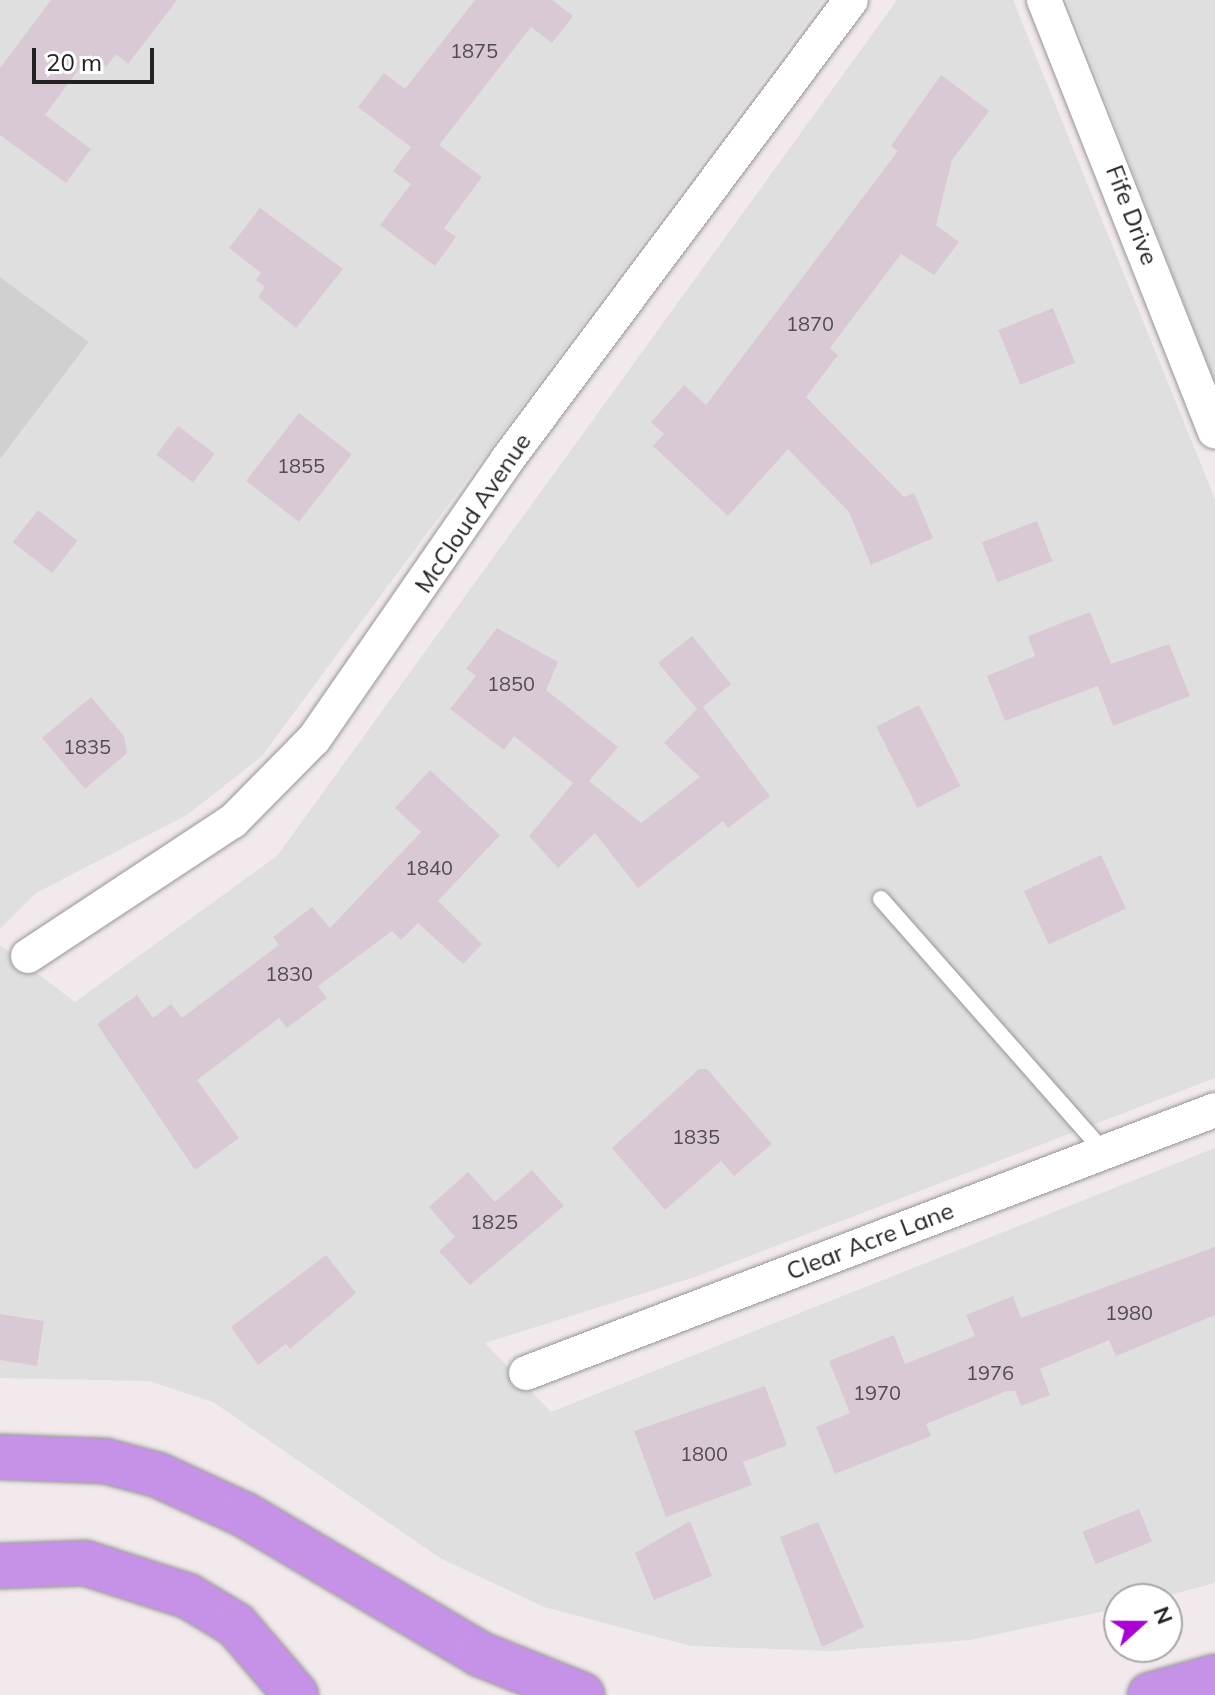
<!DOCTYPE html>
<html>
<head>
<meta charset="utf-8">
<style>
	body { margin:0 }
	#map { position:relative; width:1215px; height:1695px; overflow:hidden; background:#f2e9ed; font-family:Mulish,sans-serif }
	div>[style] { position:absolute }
	.residential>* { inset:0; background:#dfdfe0 }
	.religious>* { inset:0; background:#d0d0d0 }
	.building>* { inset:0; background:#d9c9d5; transform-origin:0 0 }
	.roads { filter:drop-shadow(0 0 2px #969696) drop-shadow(0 0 2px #969696) }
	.service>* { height:16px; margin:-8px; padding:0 8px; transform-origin:8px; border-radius:8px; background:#fff }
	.minor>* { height:34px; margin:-17px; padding:0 17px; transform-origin:17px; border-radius:17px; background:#fff }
	.motorway>* { height:44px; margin:-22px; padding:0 22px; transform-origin:22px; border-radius:22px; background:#c692e8 }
	span { translate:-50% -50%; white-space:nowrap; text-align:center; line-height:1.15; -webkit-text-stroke:7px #fff; paint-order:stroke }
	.number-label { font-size:20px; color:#504c4f }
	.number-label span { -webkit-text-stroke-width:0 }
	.street-label { font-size:24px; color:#222 }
	.north { position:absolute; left:1103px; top:1583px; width:80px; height:80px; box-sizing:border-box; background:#fff; border:2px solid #a7a7a7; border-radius:50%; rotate:69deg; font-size:22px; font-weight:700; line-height:32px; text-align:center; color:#222 }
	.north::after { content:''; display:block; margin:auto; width:28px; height:36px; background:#a900d3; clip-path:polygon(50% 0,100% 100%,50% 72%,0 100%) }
	.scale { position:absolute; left:32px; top:48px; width:122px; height:36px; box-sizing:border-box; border:4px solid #222; border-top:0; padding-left:10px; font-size:24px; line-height:28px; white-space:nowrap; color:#222; -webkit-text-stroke:6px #fff; paint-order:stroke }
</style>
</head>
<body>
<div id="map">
	<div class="residential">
		<i style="clip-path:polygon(0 0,823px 0,261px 757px,187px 815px,36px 893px,0 929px,0 459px,89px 342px,0 277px)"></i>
		<i style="clip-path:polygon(897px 0,1013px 0,1215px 499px,1215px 1078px,695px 1277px,485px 1343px,551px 1412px,1215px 1148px,1215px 1583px,1154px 1599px,1119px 1599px,1119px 1608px,970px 1640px,830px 1651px,691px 1646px,544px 1607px,440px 1558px,213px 1402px,149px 1381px,0 1378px,0 945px,75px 1002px,277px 856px)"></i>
		<i style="clip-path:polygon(1067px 0,1215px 0,1215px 383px)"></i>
	</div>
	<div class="religious">
		<i style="clip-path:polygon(0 277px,89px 342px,0 459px)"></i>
	</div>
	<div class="building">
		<i style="clip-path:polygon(51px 0,177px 0,128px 64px,116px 54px,106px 67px,90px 54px,45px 115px,91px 149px,66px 183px,0 135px,0 68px)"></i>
		<i style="clip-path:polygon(475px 0,552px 0,573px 16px,552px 43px,531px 27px,439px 145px,482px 177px,444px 228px,456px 237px,435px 266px,380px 225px,411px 184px,393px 171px,411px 147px,358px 107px,384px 73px,405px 89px)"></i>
		<i style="clip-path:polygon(941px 75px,989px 111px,952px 160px,936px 225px,959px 242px,934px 275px,901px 254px,830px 348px,838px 355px,806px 397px,904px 497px,914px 493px,933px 538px,871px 565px,849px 512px,788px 449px,728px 516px,653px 446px,664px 434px,651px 422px,684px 385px,706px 405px,898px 151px,891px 146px)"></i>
		<i style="clip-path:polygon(260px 208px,343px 269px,296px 328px,258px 297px,265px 287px,256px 280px,261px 273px,229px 248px)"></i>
		<i style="left:1053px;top:308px;width:59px;height:59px;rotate:68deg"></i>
		<i style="left:299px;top:413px;width:67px;height:86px;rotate:38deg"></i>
		<i style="left:178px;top:426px;width:46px;height:36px;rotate:37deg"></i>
		<i style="left:38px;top:510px;width:50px;height:41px;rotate:38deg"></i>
		<i style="left:1037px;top:521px;width:43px;height:59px;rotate:69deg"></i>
		<i style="clip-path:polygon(1090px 612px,1111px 664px,1169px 644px,1190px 696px,1113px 726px,1098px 686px,1005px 721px,987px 676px,1035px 656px,1028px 636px)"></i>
		<i style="clip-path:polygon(497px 628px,558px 662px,546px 690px,618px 747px,589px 781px,641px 823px,700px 777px,664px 743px,697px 709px,658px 663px,692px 636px,731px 684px,703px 707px,770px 796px,728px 828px,723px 821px,638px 888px,595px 833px,558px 868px,529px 836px,573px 783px,514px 736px,504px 750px,450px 709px,476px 676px,466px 669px)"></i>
		<i style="clip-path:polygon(91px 697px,124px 736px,127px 753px,85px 789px,42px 738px)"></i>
		<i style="left:919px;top:705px;width:91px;height:48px;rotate:63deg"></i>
		<i style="clip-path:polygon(430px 770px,500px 835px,438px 901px,482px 944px,463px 964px,418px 923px,401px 940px,392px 931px,318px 986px,327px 998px,287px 1028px,279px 1018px,197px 1080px,239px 1138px,195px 1170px,97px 1024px,137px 995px,153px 1018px,171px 1004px,182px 1018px,279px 945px,273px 937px,312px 907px,330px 928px,421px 832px,395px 808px)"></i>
		<i style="left:1101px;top:855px;width:59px;height:85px;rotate:65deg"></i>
		<i style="clip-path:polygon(699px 1069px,707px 1069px,772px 1144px,734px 1176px,721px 1161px,665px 1210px,612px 1148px)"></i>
		<i style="clip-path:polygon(532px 1170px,564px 1206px,470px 1285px,439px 1251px,455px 1237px,429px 1207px,468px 1172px,495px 1202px)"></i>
		<i style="clip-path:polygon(1215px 1247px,1215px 1315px,1116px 1356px,1109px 1340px,1040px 1369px,1050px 1395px,1021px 1406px,1015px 1391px,1007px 1391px,926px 1424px,931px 1436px,835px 1474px,816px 1427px,850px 1413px,829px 1361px,894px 1335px,905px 1364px,975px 1336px,966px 1315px,1013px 1296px,1021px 1318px)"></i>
		<i style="clip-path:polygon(326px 1255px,356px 1293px,290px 1349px,286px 1344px,258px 1365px,231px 1327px)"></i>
		<i style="clip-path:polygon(0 1314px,44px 1321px,37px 1366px,0 1360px)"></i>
		<i style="clip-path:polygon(765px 1386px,787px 1445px,743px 1462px,752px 1485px,666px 1517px,634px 1431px)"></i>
		<i style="left:1139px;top:1509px;width:35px;height:61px;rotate:68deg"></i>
		<i style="clip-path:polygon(690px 1521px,712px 1576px,654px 1600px,635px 1553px)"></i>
		<i style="clip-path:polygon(818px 1522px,864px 1627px,822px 1647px,780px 1537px)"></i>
	</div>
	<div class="roads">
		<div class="service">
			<i style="left:881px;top:899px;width:336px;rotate:48.6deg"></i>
		</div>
		<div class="minor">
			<i style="left:1044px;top:0;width:464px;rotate:68.4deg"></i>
			<i style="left:28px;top:956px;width:245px;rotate:-33.4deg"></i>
			<i style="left:233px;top:821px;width:115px;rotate:-45.4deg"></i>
			<i style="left:314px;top:739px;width:339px;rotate:-55.3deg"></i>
			<i style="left:507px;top:460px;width:574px;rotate:-53.21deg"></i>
			<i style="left:526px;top:1373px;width:737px;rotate:-20.89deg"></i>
		</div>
		<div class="motorway">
			<i style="left:0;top:1457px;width:105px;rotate:2.2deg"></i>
			<i style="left:105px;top:1461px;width:55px;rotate:14.8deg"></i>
			<i style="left:158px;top:1475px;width:96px;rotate:24.7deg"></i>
			<i style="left:245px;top:1515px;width:273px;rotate:30.6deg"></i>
			<i style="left:480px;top:1654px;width:110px;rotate:21.9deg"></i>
			<i style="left:0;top:1566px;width:85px;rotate:-2deg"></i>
			<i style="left:85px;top:1563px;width:108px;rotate:17.8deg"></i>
			<i style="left:188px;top:1596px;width:56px;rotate:31.1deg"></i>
			<i style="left:236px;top:1625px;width:92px;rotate:49.4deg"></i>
			<i style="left:1150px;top:1695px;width:67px;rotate:-15.5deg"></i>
		</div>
	</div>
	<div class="number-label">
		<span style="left:474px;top:50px">1875</span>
		<span style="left:810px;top:323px">1870</span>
		<span style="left:301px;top:465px">1855</span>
		<span style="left:511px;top:683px">1850</span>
		<span style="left:87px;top:746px">1835</span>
		<span style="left:429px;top:867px">1840</span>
		<span style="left:289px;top:973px">1830</span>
		<span style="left:696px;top:1136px">1835</span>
		<span style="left:494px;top:1221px">1825</span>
		<span style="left:1129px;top:1312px">1980</span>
		<span style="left:990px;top:1372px">1976</span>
		<span style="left:877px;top:1392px">1970</span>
		<span style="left:704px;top:1453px">1800</span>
	</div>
	<div class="street-label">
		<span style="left:1132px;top:215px;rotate:69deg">Fife Drive</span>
		<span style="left:473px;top:513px;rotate:-56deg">McCloud Avenue</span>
		<span style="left:870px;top:1241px;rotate:-21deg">Clear Acre Lane</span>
	</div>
	<div class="north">N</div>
	<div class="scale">20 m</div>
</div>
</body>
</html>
